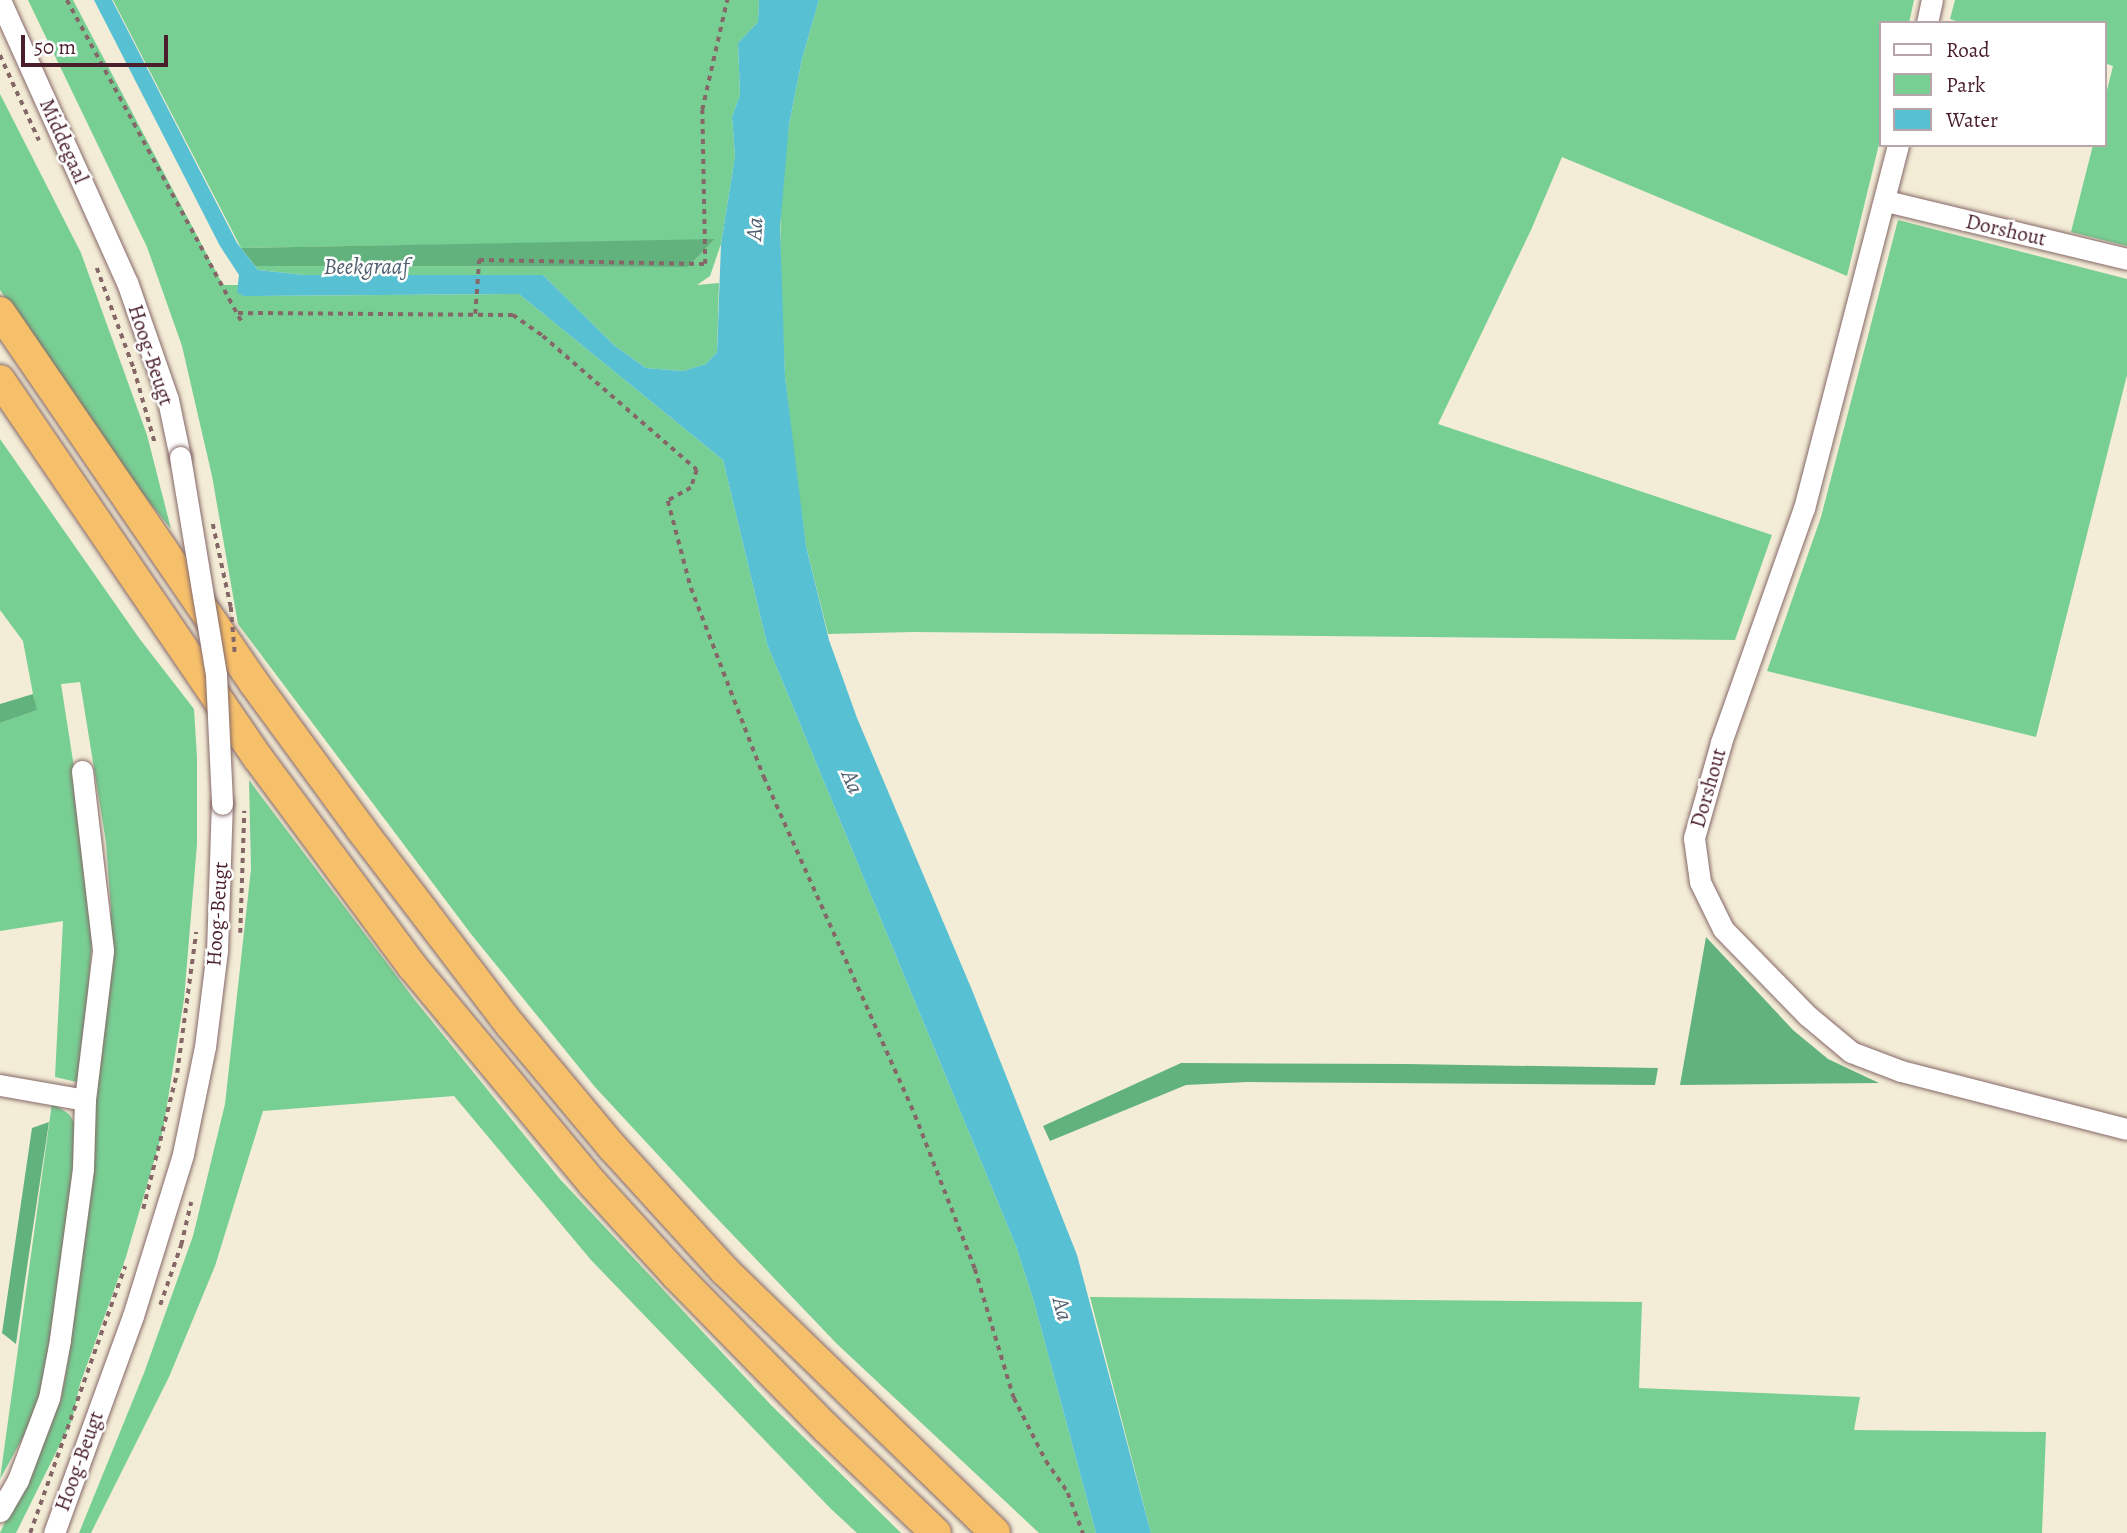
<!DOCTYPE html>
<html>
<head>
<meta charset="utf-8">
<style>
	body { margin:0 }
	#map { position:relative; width:2127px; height:1533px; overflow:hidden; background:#f3ecd6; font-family:Alegreya,serif }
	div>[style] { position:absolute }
	.green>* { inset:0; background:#78cf94 }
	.forest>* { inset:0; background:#62b27e }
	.water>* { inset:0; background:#57c0d3 }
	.path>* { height:3.5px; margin-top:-1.75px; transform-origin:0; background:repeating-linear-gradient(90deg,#856767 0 5px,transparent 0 10px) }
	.roads { filter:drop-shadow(0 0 2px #856767) drop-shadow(0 0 2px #856767) }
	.minor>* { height:21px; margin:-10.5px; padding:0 10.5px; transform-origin:10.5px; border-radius:10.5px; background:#fff }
	.highway>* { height:30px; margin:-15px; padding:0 15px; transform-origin:15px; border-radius:15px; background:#f6c06b }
	.path-bridge>* { height:3.5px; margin-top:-1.75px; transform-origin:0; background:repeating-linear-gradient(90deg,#856767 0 5px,transparent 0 10px) }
	.bridges { filter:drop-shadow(0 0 2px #856767) drop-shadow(0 0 2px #856767) }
	.minor-bridge>* { height:21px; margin:-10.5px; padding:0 10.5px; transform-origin:10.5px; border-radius:10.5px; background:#fff }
	span { translate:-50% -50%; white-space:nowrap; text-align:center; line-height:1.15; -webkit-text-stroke:5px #fff; paint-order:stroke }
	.street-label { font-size:21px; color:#4a1f2b }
	.water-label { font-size:23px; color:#4f5f6e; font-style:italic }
	.legend { position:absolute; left:1879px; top:21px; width:228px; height:126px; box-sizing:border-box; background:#fff; border:2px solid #b7a5aa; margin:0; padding:9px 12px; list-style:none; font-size:21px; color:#4a1f2b }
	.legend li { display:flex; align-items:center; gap:14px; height:35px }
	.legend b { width:35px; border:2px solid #b7a5aa }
	.scale { position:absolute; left:21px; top:35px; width:147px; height:32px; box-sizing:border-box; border:4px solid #4a1f2b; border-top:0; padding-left:9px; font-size:21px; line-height:24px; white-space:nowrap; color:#4a1f2b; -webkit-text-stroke:5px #fff; paint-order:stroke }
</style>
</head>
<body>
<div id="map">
	<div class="green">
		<i style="clip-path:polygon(28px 0,73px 0,223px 285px,238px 285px,243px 296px,519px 294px,723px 460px,767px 644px,1016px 1246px,1034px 1302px,1096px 1533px,1039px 1533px,837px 1344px,709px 1210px,595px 1087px,471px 934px,238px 624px,212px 476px,182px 346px,147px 247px)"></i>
		<i style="clip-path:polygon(113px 0,759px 0,758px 22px,738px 43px,740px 95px,732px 117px,735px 156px,721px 244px,710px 276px,697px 285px,719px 283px,717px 352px,706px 364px,683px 371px,646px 368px,615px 346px,543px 275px,305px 275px,258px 270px,255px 266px,688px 267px,714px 240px,241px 248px)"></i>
		<i style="clip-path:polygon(819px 0,1914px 0,1909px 23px,1880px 23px,1880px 140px,1847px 276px,1562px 157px,1531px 230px,1438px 424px,1772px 535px,1735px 640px,914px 632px,828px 634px,806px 546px,794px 461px,785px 376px,780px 265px,781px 187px,789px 125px,802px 59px)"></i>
		<i style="clip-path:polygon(1955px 0,2127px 0,2127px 246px,2071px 232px,2093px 145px,2104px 145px,2104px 102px,2113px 66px,2104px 63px,2104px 23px,1962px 23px,1950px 19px)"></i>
		<i style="clip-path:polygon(0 94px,81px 253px,147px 435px,171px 529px,137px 487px,0 290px)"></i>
		<i style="clip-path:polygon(1898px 220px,2127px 279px,2127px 375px,2036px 737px,1767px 671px,1821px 517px)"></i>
		<i style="clip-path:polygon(0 439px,139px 638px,194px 709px,197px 758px,197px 844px,184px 999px,163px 1130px,126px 1257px,80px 1384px,72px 1420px,16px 1533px,0 1533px,61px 1399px,68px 1361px,103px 1027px,111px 909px,106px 842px,80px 682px,61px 684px,88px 857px,92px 942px,81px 1083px,55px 1077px,63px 921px,0 931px,0 723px,36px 710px,23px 641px,0 610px)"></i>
		<i style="clip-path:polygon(249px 780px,414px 999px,559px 1178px,771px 1405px,901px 1533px,857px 1533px,830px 1508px,591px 1260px,454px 1096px,263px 1111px,215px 1266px,169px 1377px,91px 1533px,79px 1533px,144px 1373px,193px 1236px,225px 1104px,251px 869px)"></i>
		<i style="clip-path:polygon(52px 1103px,69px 1114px,77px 1127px,52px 1356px,32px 1421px,0 1479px)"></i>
		<i style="clip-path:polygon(1090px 1297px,1642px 1302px,1639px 1388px,1860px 1397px,1854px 1430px,2046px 1432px,2042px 1533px,1151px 1533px)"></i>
	</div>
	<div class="forest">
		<i style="clip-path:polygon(715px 239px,688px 267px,255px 266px,241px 248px)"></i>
		<i style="clip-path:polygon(33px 694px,37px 710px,0 723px,0 704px)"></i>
		<i style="clip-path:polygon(1706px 937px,1793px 1030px,1828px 1059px,1879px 1083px,1680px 1085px)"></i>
		<i style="clip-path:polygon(1181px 1063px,1406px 1064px,1658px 1068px,1655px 1085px,1247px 1082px,1186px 1085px,1050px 1141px,1043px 1126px)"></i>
		<i style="clip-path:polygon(49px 1122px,27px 1267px,16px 1344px,2px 1333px,32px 1128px)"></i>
	</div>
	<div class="water">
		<i style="clip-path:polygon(94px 0,112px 0,237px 243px,258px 270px,305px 275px,543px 275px,615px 346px,646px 368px,683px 371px,706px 364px,717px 352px,721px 244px,735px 156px,732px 117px,740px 95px,738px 43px,758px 22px,759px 0,819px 0,802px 59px,789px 125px,780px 227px,785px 376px,806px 546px,829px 640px,857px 718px,972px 990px,1077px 1255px,1151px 1533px,1096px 1533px,1034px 1302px,1016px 1246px,767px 644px,723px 460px,519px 294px,243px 296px,237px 292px,239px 275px,220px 246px)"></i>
	</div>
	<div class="path">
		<i style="left:67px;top:0;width:369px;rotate:61.5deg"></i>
		<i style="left:0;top:55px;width:94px;rotate:65.4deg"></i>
		<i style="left:97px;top:268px;width:108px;rotate:69.9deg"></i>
		<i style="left:134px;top:369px;width:77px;rotate:74.2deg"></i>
		<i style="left:238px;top:313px;width:275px;rotate:0.4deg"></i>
		<i style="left:513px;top:315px;width:37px;rotate:35deg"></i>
		<i style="left:543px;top:336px;width:204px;rotate:41deg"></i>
		<i style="left:697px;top:470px;width:19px;rotate:108deg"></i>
		<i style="left:691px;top:488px;width:26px;rotate:151deg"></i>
		<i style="left:668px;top:501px;width:90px;rotate:75.2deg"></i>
		<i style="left:691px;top:588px;width:203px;rotate:68.9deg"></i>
		<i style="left:764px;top:777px;width:370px;rotate:65.9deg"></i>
		<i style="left:915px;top:1115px;width:165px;rotate:68.7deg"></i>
		<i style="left:975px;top:1269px;width:135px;rotate:73.2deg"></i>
		<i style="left:1014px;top:1398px;width:71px;rotate:63.1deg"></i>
		<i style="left:1046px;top:1461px;width:39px;rotate:55deg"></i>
		<i style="left:1068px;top:1493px;width:43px;rotate:69.4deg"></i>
		<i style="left:475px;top:314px;width:54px;rotate:-85.8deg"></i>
		<i style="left:479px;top:260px;width:226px;rotate:1deg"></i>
		<i style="left:705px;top:264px;width:154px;rotate:-91.1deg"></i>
		<i style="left:702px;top:110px;width:113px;rotate:-77.2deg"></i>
		<i style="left:240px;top:933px;width:122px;rotate:-88.1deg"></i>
		<i style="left:143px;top:1209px;width:140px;rotate:-76deg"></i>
		<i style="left:177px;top:1073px;width:142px;rotate:-82.3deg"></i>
		<i style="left:160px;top:1305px;width:64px;rotate:-70.7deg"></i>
		<i style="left:181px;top:1245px;width:44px;rotate:-76.9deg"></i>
		<i style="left:30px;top:1533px;width:283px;rotate:-70.4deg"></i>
	</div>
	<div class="roads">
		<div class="minor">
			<i style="left:0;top:0;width:309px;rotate:65.8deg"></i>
			<i style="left:127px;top:282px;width:125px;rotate:70.8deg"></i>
			<i style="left:168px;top:400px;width:58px;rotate:78.1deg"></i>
			<i style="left:1927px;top:23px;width:24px;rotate:-78deg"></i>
			<i style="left:1898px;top:145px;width:375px;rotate:104.5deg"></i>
			<i style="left:1804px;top:508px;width:249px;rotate:109.5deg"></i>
			<i style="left:1721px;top:743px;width:99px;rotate:105.9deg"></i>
			<i style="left:1694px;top:838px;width:44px;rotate:82.2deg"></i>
			<i style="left:1700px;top:882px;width:52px;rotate:63.9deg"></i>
			<i style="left:1723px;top:929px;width:122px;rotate:45.7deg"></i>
			<i style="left:1808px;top:1016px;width:56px;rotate:39.9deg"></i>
			<i style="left:1851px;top:1052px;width:53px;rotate:20.8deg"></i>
			<i style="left:1901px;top:1071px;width:233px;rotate:14.4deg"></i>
			<i style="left:1886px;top:201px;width:248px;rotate:13.5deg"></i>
			<i style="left:82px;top:771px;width:181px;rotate:83.3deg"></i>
			<i style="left:103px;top:951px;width:150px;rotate:96.9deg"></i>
			<i style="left:0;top:1085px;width:86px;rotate:10deg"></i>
			<i style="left:85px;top:1100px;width:69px;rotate:91.7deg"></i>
			<i style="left:83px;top:1169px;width:173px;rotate:97.7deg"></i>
			<i style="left:60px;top:1340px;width:59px;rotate:100.7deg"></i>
			<i style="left:49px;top:1398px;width:88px;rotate:110.7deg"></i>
			<i style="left:18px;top:1480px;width:36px;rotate:120deg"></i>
			<i style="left:54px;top:1533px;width:231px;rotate:-70deg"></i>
			<i style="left:133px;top:1316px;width:170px;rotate:-72.8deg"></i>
			<i style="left:183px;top:1154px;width:109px;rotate:-78.4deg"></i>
			<i style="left:205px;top:1047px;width:97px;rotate:-82.9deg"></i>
			<i style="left:217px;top:951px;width:147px;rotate:-88.1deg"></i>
		</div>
		<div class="highway">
			<i style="left:0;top:312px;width:450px;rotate:55.6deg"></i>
			<i style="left:254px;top:683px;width:180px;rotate:53.8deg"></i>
			<i style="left:360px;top:828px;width:249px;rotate:52.7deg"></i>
			<i style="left:511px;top:1026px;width:160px;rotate:50.1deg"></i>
			<i style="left:614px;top:1149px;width:165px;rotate:47.7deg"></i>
			<i style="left:725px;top:1271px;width:376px;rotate:44.1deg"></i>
			<i style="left:0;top:380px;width:458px;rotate:55.7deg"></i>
			<i style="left:258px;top:758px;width:259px;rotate:53.5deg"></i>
			<i style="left:412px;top:966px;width:283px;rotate:50.3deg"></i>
			<i style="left:593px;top:1184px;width:123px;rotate:47.6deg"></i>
			<i style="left:676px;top:1275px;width:214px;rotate:45.6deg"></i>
			<i style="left:826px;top:1428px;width:152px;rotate:43.7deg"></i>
		</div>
	</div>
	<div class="path-bridge">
		<i style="left:213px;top:524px;width:85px;rotate:77.8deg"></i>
		<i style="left:231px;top:607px;width:47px;rotate:85.1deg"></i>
	</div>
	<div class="bridges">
		<div class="minor-bridge">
			<i style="left:180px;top:457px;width:221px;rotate:80.6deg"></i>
			<i style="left:216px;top:675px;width:129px;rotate:87.3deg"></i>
		</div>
	</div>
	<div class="street-label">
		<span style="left:64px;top:141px;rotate:66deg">Middegaal</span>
		<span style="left:2006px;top:230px;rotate:13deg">Dorshout</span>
		<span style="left:151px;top:355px;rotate:72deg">Hoog-Beugt</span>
		<span style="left:1708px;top:788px;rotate:-74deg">Dorshout</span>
		<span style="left:217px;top:914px;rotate:-86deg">Hoog-Beugt</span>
		<span style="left:79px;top:1461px;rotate:-70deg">Hoog-Beugt</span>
	</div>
	<div class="water-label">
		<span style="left:755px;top:229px;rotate:-86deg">Aa</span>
		<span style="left:366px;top:267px">Beekgraaf</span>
		<span style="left:852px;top:782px;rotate:67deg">Aa</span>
		<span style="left:1062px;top:1309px;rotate:75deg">Aa</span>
	</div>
	<ul class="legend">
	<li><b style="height:9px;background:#fff"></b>Road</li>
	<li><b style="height:19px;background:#78cf94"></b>Park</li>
	<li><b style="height:19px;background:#57c0d3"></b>Water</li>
	</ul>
	<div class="scale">50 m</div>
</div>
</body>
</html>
